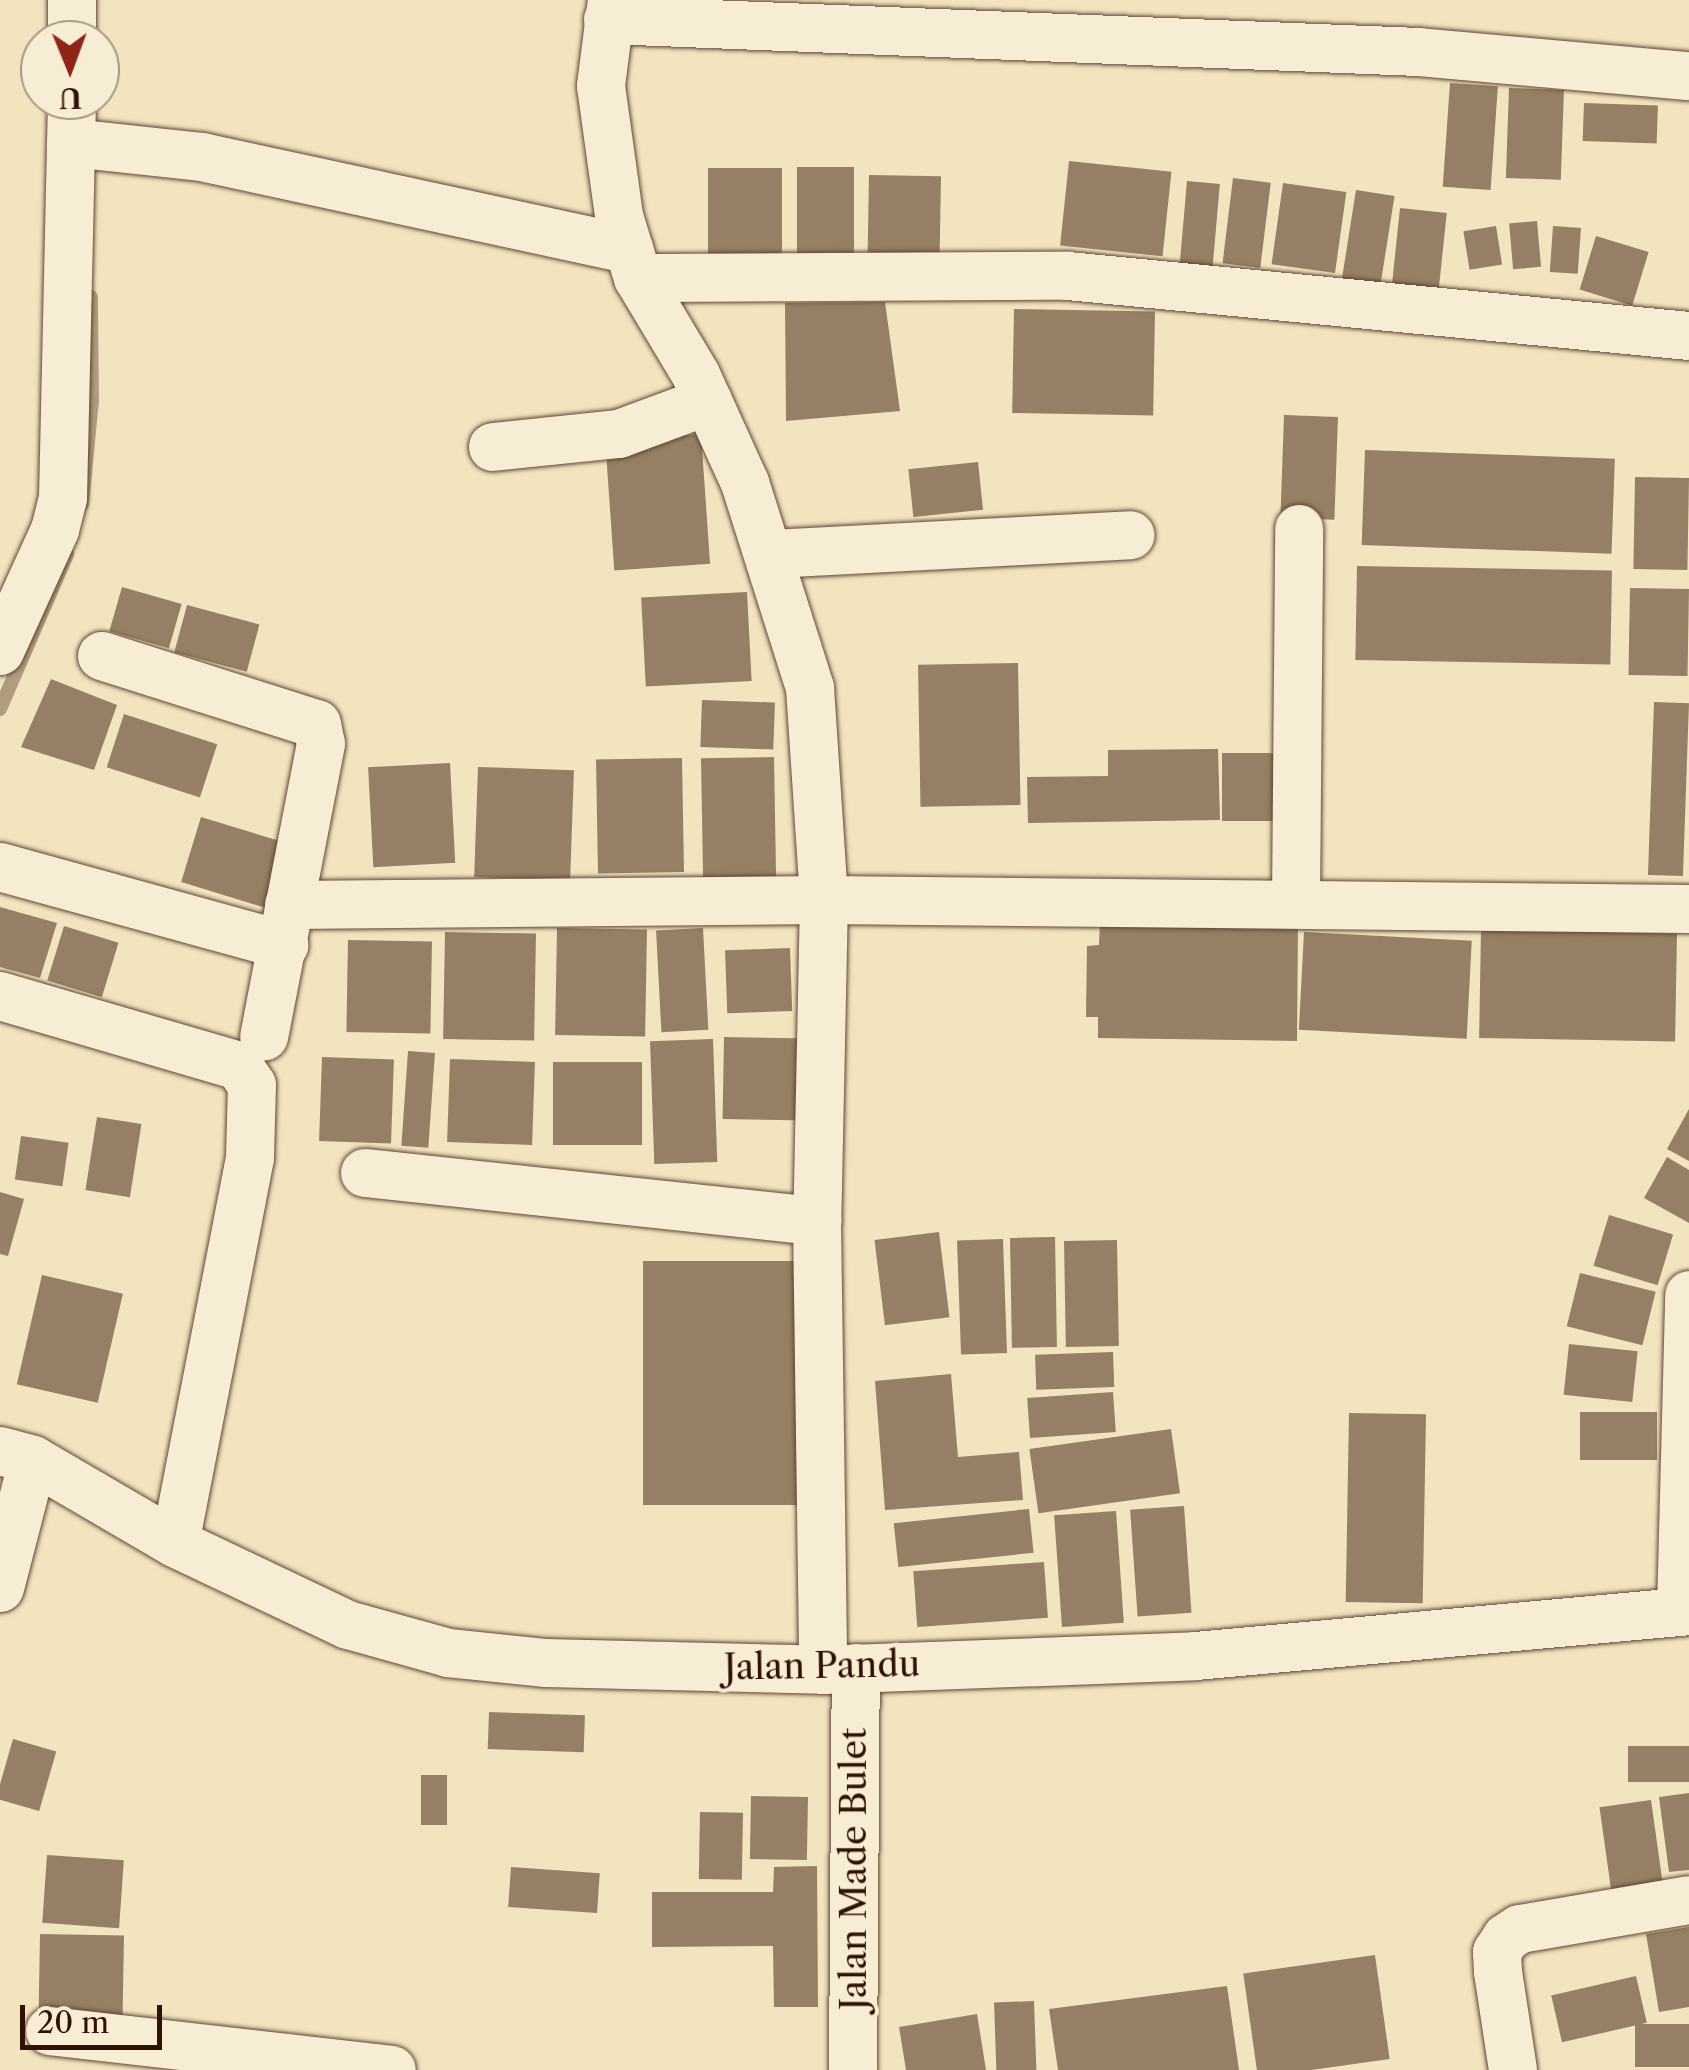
<!DOCTYPE html>
<html>
<head>
<meta charset="utf-8">
<style>
	body { margin:0 }
	#map { position:relative; width:1689px; height:2070px; overflow:hidden; background:#f2e4be; font-family:"Libre Caslon Text",serif }
	div>[style] { position:absolute }
	.stream>* { height:14px; margin:-7px; padding:0 7px; transform-origin:7px; border-radius:7px; background:#b09c7f }
	.building>* { inset:0; background:#957f65; transform-origin:0 0 }
	.roads { filter:drop-shadow(0 0 2px #604633) drop-shadow(0 0 2px #604633) }
	.minor>* { height:48px; margin:-24px; padding:0 24px; transform-origin:24px; border-radius:24px; background:#f7edd5 }
	span { translate:-50% -50%; white-space:nowrap; text-align:center; line-height:1.15; -webkit-text-stroke:8px #f7edd5; paint-order:stroke }
	.street-label { font-size:35px; color:#301105 }
	.north { position:absolute; left:20px; top:20px; width:100px; height:100px; box-sizing:border-box; background:#f7edd5; border:2px solid #a79582; border-radius:50%; rotate:179deg; font-size:28px; font-weight:700; line-height:40px; text-align:center; color:#301105 }
	.north::after { content:''; display:block; margin:auto; width:35px; height:45px; background:#8f2418; clip-path:polygon(50% 0,100% 100%,50% 72%,0 100%) }
	.scale { position:absolute; left:20px; top:2005px; width:142px; height:45px; box-sizing:border-box; border:5px solid #301105; border-top:0; padding-left:12px; font-size:30px; line-height:35px; white-space:nowrap; color:#301105; -webkit-text-stroke:8px #f7edd5; paint-order:stroke }
</style>
</head>
<body>
<div id="map">
	<div class="stream">
		<i style="left:82px;top:504px;width:103px;rotate:-84.5deg"></i>
		<i style="left:92px;top:401px;width:104px;rotate:-90.6deg"></i>
		<i style="left:0;top:709px;width:169px;rotate:-66.6deg"></i>
	</div>
	<div class="building">
		<i style="left:1450px;top:83px;width:48px;height:104px;rotate:4deg"></i>
		<i style="left:1509px;top:88px;width:55px;height:90px;rotate:2deg"></i>
		<i style="left:1584px;top:103px;width:74px;height:38px;rotate:2deg"></i>
		<i style="left:1069px;top:161px;width:103px;height:85px;rotate:6deg"></i>
		<i style="left:797px;top:167px;width:57px;height:105px"></i>
		<i style="left:708px;top:168px;width:74px;height:93px"></i>
		<i style="left:869px;top:175px;width:72px;height:87px;rotate:1deg"></i>
		<i style="left:1233px;top:178px;width:38px;height:86px;rotate:7deg"></i>
		<i style="left:1187px;top:181px;width:33px;height:87px;rotate:5deg"></i>
		<i style="left:1283px;top:183px;width:64px;height:82px;rotate:8deg"></i>
		<i style="left:1356px;top:190px;width:39px;height:98px;rotate:9deg"></i>
		<i style="left:1400px;top:208px;width:47px;height:92px;rotate:6deg"></i>
		<i style="left:1537px;top:221px;width:46px;height:28px;rotate:85deg"></i>
		<i style="left:1496px;top:226px;width:39px;height:33px;rotate:81deg"></i>
		<i style="left:1553px;top:226px;width:28px;height:46px;rotate:4deg"></i>
		<i style="left:1596px;top:236px;width:55px;height:56px;rotate:17deg"></i>
		<i style="clip-path:polygon(885px 302px,900px 411px,786px 421px,785px 303px)"></i>
		<i style="left:1014px;top:309px;width:141px;height:104px;rotate:1deg"></i>
		<i style="left:1284px;top:415px;width:54px;height:103px;rotate:2deg"></i>
		<i style="left:701px;top:434px;width:130px;height:96px;rotate:86deg"></i>
		<i style="left:1365px;top:450px;width:250px;height:95px;rotate:2deg"></i>
		<i style="left:978px;top:462px;width:48px;height:70px;rotate:84deg"></i>
		<i style="left:1635px;top:477px;width:54px;height:92px;rotate:1deg"></i>
		<i style="left:1357px;top:566px;width:255px;height:94px;rotate:1deg"></i>
		<i style="left:122px;top:587px;width:62px;height:46px;rotate:16deg"></i>
		<i style="left:1630px;top:588px;width:59px;height:87px;rotate:1deg"></i>
		<i style="left:747px;top:592px;width:89px;height:106px;rotate:87deg"></i>
		<i style="left:187px;top:605px;width:75px;height:49px;rotate:15deg"></i>
		<i style="left:1018px;top:663px;width:142px;height:100px;rotate:89deg"></i>
		<i style="clip-path:polygon(51px 679px,117px 705px,94px 770px,21px 747px)"></i>
		<i style="left:702px;top:700px;width:73px;height:47px;rotate:2deg"></i>
		<i style="left:1654px;top:702px;width:35px;height:173px;rotate:2deg"></i>
		<i style="left:124px;top:714px;width:98px;height:56px;rotate:18deg"></i>
		<i style="clip-path:polygon(1218px 749px,1220px 820px,1028px 823px,1027px 777px,1108px 776px,1108px 750px)"></i>
		<i style="left:1280px;top:753px;width:68px;height:58px;rotate:90deg"></i>
		<i style="left:774px;top:757px;width:119px;height:73px;rotate:89deg"></i>
		<i style="left:682px;top:758px;width:114px;height:86px;rotate:89deg"></i>
		<i style="left:450px;top:763px;width:100px;height:82px;rotate:87deg"></i>
		<i style="left:478px;top:767px;width:96px;height:110px;rotate:2deg"></i>
		<i style="left:201px;top:817px;width:91px;height:68px;rotate:17deg"></i>
		<i style="clip-path:polygon(0 907px,57px 923px,40px 978px,0 967px)"></i>
		<i style="clip-path:polygon(1100px 919px,1298px 922px,1297px 1041px,1098px 1038px,1098px 1017px,1086px 1017px,1087px 946px,1099px 945px)"></i>
		<i style="left:64px;top:926px;width:57px;height:57px;rotate:17deg"></i>
		<i style="left:557px;top:928px;width:90px;height:107px;rotate:1deg"></i>
		<i style="left:703px;top:928px;width:102px;height:47px;rotate:87deg"></i>
		<i style="left:1481px;top:930px;width:196px;height:108px;rotate:1deg"></i>
		<i style="left:445px;top:932px;width:91px;height:107px;rotate:1deg"></i>
		<i style="left:1304px;top:932px;width:168px;height:98px;rotate:3deg"></i>
		<i style="left:348px;top:940px;width:84px;height:92px;rotate:1deg"></i>
		<i style="left:790px;top:948px;width:63px;height:65px;rotate:88deg"></i>
		<i style="left:724px;top:1037px;width:73px;height:82px;rotate:1deg"></i>
		<i style="left:713px;top:1039px;width:123px;height:63px;rotate:88deg"></i>
		<i style="left:408px;top:1051px;width:27px;height:95px;rotate:4deg"></i>
		<i style="left:322px;top:1057px;width:72px;height:84px;rotate:2deg"></i>
		<i style="left:450px;top:1059px;width:85px;height:83px;rotate:2deg"></i>
		<i style="left:553px;top:1062px;width:89px;height:83px"></i>
		<i style="clip-path:polygon(1689px 1109px,1689px 1161px,1667px 1149px)"></i>
		<i style="left:97px;top:1117px;width:45px;height:74px;rotate:9deg"></i>
		<i style="left:21px;top:1136px;width:48px;height:44px;rotate:8deg"></i>
		<i style="clip-path:polygon(1667px 1157px,1689px 1170px,1689px 1223px,1644px 1198px)"></i>
		<i style="clip-path:polygon(0 1192px,24px 1199px,8px 1256px,0 1254px)"></i>
		<i style="left:1609px;top:1215px;width:67px;height:53px;rotate:17deg"></i>
		<i style="left:939px;top:1232px;width:86px;height:65px;rotate:83deg"></i>
		<i style="left:1055px;top:1237px;width:110px;height:45px;rotate:89deg"></i>
		<i style="left:1003px;top:1239px;width:114px;height:46px;rotate:88deg"></i>
		<i style="left:1117px;top:1240px;width:106px;height:53px;rotate:89deg"></i>
		<i style="left:801px;top:1261px;width:244px;height:158px;rotate:90deg"></i>
		<i style="left:1580px;top:1273px;width:78px;height:55px;rotate:14deg"></i>
		<i style="left:42px;top:1275px;width:83px;height:112px;rotate:13deg"></i>
		<i style="left:1569px;top:1344px;width:69px;height:51px;rotate:6deg"></i>
		<i style="left:1113px;top:1352px;width:35px;height:78px;rotate:88deg"></i>
		<i style="clip-path:polygon(951px 1374px,958px 1457px,1019px 1452px,1023px 1500px,885px 1510px,875px 1381px)"></i>
		<i style="left:1113px;top:1392px;width:40px;height:86px;rotate:86deg"></i>
		<i style="left:1580px;top:1412px;width:77px;height:48px"></i>
		<i style="left:1349px;top:1413px;width:77px;height:189px;rotate:1deg"></i>
		<i style="left:1171px;top:1429px;width:65px;height:143px;rotate:82deg"></i>
		<i style="left:1184px;top:1506px;width:107px;height:54px;rotate:86deg"></i>
		<i style="left:1029px;top:1509px;width:44px;height:136px;rotate:84deg"></i>
		<i style="left:1116px;top:1511px;width:112px;height:62px;rotate:86deg"></i>
		<i style="left:1044px;top:1562px;width:56px;height:131px;rotate:86deg"></i>
		<i style="left:489px;top:1712px;width:96px;height:37px;rotate:2deg"></i>
		<i style="left:13px;top:1739px;width:45px;height:62px;rotate:16deg"></i>
		<i style="left:1689px;top:1746px;width:36px;height:61px;rotate:90deg"></i>
		<i style="left:421px;top:1775px;width:26px;height:50px"></i>
		<i style="clip-path:polygon(1689px 1793px,1689px 1870px,1669px 1872px,1659px 1797px)"></i>
		<i style="left:751px;top:1796px;width:57px;height:63px;rotate:1deg"></i>
		<i style="left:1651px;top:1800px;width:83px;height:52px;rotate:82deg"></i>
		<i style="left:700px;top:1812px;width:43px;height:67px;rotate:1deg"></i>
		<i style="left:47px;top:1855px;width:77px;height:68px;rotate:4deg"></i>
		<i style="clip-path:polygon(817px 1866px,818px 2007px,774px 2007px,773px 1946px,652px 1947px,652px 1892px,773px 1892px,774px 1867px)"></i>
		<i style="left:511px;top:1867px;width:89px;height:40px;rotate:4deg"></i>
		<i style="clip-path:polygon(1689px 1927px,1689px 2007px,1659px 2012px,1646px 1934px)"></i>
		<i style="left:40px;top:1934px;width:84px;height:80px;rotate:1deg"></i>
		<i style="left:1375px;top:1955px;width:105px;height:133px;rotate:82deg"></i>
		<i style="left:1636px;top:1976px;width:48px;height:87px;rotate:77deg"></i>
		<i style="clip-path:polygon(1227px 1986px,1239px 2070px,1058px 2070px,1049px 2009px)"></i>
		<i style="left:1034px;top:2001px;width:69px;height:40px;rotate:88deg"></i>
		<i style="clip-path:polygon(977px 2014px,986px 2070px,906px 2070px,899px 2027px)"></i>
		<i style="left:1689px;top:2024px;width:43px;height:54px;rotate:90deg"></i>
	</div>
	<div class="roads">
		<div class="minor">
			<i style="left:612px;top:0;width:87px;rotate:97.3deg"></i>
			<i style="left:601px;top:86px;width:131px;rotate:82.1deg"></i>
			<i style="left:619px;top:216px;width:65px;rotate:73deg"></i>
			<i style="left:638px;top:278px;width:113px;rotate:59.1deg"></i>
			<i style="left:696px;top:375px;width:119px;rotate:65.6deg"></i>
			<i style="left:745px;top:483px;width:215px;rotate:72.4deg"></i>
			<i style="left:810px;top:688px;width:212px;rotate:86.2deg"></i>
			<i style="left:824px;top:900px;width:321px;rotate:91.2deg"></i>
			<i style="left:817px;top:1221px;width:449px;rotate:89.2deg"></i>
			<i style="left:608px;top:20px;width:811px;rotate:2.26deg"></i>
			<i style="left:1418px;top:52px;width:272px;rotate:5.1deg"></i>
			<i style="left:72px;top:40px;width:40px;rotate:-90deg"></i>
			<i style="left:71px;top:143px;width:132px;rotate:6.1deg"></i>
			<i style="left:202px;top:157px;width:437px;rotate:12.2deg"></i>
			<i style="left:638px;top:278px;width:430px;rotate:-0.3deg"></i>
			<i style="left:1068px;top:276px;width:624px;rotate:5.52deg"></i>
			<i style="left:493px;top:447px;width:127px;rotate:-5.9deg"></i>
			<i style="left:619px;top:434px;width:95px;rotate:-20.3deg"></i>
			<i style="left:772px;top:554px;width:359px;rotate:-3deg"></i>
			<i style="left:0;top:651px;width:133px;rotate:-65.6deg"></i>
			<i style="left:55px;top:530px;width:33px;rotate:-76deg"></i>
			<i style="left:63px;top:498px;width:398px;rotate:-88.7deg"></i>
			<i style="left:102px;top:656px;width:225px;rotate:17.6deg"></i>
			<i style="left:317px;top:724px;width:20px;rotate:79deg"></i>
			<i style="left:321px;top:744px;width:298px;rotate:101deg"></i>
			<i style="left:0;top:867px;width:295px;rotate:15.4deg"></i>
			<i style="left:1296px;top:901px;width:372px;rotate:-89.5deg"></i>
			<i style="left:289px;top:905px;width:535px;rotate:-0.54deg"></i>
			<i style="left:824px;top:900px;width:865px;rotate:0.6deg"></i>
			<i style="left:0;top:996px;width:249px;rotate:16.3deg"></i>
			<i style="left:239px;top:1066px;width:23px;rotate:56deg"></i>
			<i style="left:252px;top:1085px;width:73px;rotate:91.6deg"></i>
			<i style="left:250px;top:1158px;width:392px;rotate:101deg"></i>
			<i style="left:365px;top:1173px;width:455px;rotate:6.1deg"></i>
			<i style="left:0;top:1451px;width:34px;rotate:15deg"></i>
			<i style="left:33px;top:1460px;width:164px;rotate:30.3deg"></i>
			<i style="left:175px;top:1543px;width:191px;rotate:25.4deg"></i>
			<i style="left:348px;top:1625px;width:104px;rotate:15.6deg"></i>
			<i style="left:448px;top:1653px;width:99px;rotate:5.8deg"></i>
			<i style="left:546px;top:1663px;width:277px;rotate:1.4deg"></i>
			<i style="left:823px;top:1670px;width:373px;rotate:-2.1deg"></i>
			<i style="left:1196px;top:1656px;width:495px;rotate:-5.2deg"></i>
			<i style="left:0;top:1588px;width:132px;rotate:-75.5deg"></i>
			<i style="left:1681px;top:1610px;width:315px;rotate:-88.5deg"></i>
			<i style="left:50px;top:2031px;width:344px;rotate:6.5deg"></i>
			<i style="left:853px;top:2070px;width:402px;rotate:-89.6deg"></i>
			<i style="left:1513px;top:2070px;width:99px;rotate:-98.7deg"></i>
			<i style="left:1498px;top:1972px;width:20px;rotate:-93deg"></i>
			<i style="left:1497px;top:1952px;width:17px;rotate:-57deg"></i>
			<i style="left:1506px;top:1938px;width:17px;rotate:-33deg"></i>
			<i style="left:1520px;top:1929px;width:171px;rotate:-9.7deg"></i>
		</div>
	</div>
	<div class="street-label">
		<span style="left:822px;top:1666px;rotate:-1deg">Jalan Pandu</span>
		<span style="left:854px;top:1869px;rotate:-90deg">Jalan Made Bulet</span>
	</div>
	<div class="north">U</div>
	<div class="scale">20 m</div>
</div>
</body>
</html>
